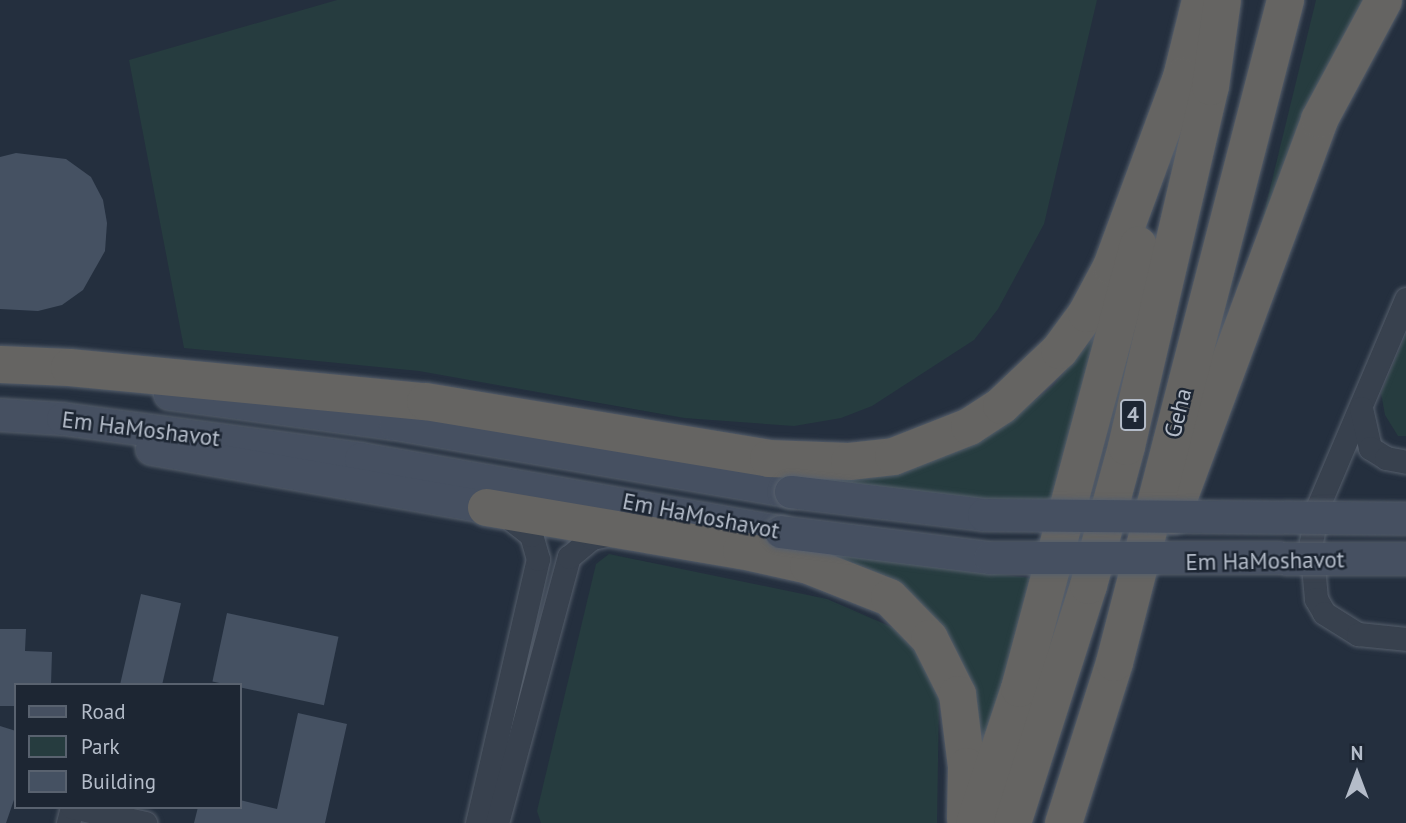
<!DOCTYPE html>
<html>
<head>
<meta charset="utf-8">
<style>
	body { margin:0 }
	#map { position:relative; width:1406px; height:823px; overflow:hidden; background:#242f3e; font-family:"PT Sans",sans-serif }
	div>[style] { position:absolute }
	.green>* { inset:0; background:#263c3f }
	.building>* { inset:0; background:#455162; transform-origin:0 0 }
	.roads { filter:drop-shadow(0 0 2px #565f6c) drop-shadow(0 0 2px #565f6c) }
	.minor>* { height:23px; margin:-11.5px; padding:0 11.5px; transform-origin:11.5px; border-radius:11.5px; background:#38414e }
	.secondary>* { height:32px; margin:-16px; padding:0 16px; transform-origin:16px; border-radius:16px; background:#465061 }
	.trunk>* { height:37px; margin:-18.5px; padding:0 18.5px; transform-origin:18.5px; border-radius:18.5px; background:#656462 }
	.bridges { filter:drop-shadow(0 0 2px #565f6c) drop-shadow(0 0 2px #565f6c) }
	.secondary-bridge>* { height:32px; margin:-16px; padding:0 16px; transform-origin:16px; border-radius:16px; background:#465061 }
	span { translate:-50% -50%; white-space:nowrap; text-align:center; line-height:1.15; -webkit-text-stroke:5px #1d2633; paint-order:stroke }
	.shield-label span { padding:2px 5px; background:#1d2633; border:2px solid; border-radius:5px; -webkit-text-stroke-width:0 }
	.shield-label { font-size:21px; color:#b4bcc9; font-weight:700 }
	.street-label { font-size:23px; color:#b4bcc9 }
	.legend { position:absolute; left:14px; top:683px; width:228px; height:126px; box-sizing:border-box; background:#1d2633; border:2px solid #59626f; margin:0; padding:9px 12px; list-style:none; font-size:21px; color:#b4bcc9 }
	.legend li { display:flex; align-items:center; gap:14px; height:35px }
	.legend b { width:35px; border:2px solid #59626f }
	.north { position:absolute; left:1322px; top:739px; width:70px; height:70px; -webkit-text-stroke:5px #1d2633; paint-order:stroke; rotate:0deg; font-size:19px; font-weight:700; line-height:28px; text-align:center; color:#b4bcc9 }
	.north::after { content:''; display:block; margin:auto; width:24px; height:32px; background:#b4bcc9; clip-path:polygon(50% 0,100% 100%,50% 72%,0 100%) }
</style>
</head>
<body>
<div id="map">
	<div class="green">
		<i style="clip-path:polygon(337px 0,1097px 0,1044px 224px,998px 309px,974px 340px,872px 406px,841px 418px,794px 426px,684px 418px,419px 371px,184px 348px,129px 60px)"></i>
		<i style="clip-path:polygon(1316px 0,1373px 0,1255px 250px)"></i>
		<i style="clip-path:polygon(1406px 334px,1406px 436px,1398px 436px,1385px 415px,1381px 393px)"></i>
		<i style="clip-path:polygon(1094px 337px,1052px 509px,764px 479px,1007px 422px,1053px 386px)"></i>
		<i style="clip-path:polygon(816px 545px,919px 565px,1031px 578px,985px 764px,950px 647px,810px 562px)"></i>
		<i style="clip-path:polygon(609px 554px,827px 599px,894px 628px,923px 660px,939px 699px,937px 823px,541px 823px,537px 811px,596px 564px)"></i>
	</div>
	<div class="building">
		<i style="clip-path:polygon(16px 153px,66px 159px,91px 177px,103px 200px,107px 223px,105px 251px,83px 290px,62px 305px,38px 311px,0 309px,0 157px)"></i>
		<i style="left:141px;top:594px;width:41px;height:93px;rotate:13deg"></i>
		<i style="left:227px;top:613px;width:114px;height:70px;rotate:12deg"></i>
		<i style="clip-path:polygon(0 629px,26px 629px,25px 651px,52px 652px,51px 685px,16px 685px,16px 706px,0 706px)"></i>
		<i style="clip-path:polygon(298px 713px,347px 724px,325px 823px,194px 823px,198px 807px,240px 807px,240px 800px,277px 809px)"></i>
		<i style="clip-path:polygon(0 726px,16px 731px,16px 794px,6px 823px,0 823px)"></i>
	</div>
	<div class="roads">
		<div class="minor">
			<i style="left:1406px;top:299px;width:225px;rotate:113deg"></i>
			<i style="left:1318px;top:506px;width:38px;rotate:101deg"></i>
			<i style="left:1311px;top:543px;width:56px;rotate:84.9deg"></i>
			<i style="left:1316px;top:599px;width:16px;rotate:60deg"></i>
			<i style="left:1324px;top:613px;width:40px;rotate:32deg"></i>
			<i style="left:1358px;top:634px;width:48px;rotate:5.9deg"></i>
			<i style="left:1361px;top:408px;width:41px;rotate:77.3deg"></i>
			<i style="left:1370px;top:448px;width:19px;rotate:32deg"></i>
			<i style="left:1386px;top:458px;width:20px;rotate:11deg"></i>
			<i style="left:68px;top:823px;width:16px;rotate:-76deg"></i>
			<i style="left:72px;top:807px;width:75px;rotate:12.4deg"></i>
			<i style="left:477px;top:823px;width:271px;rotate:-77deg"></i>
			<i style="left:538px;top:559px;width:25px;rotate:-106deg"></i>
			<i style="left:531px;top:535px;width:33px;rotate:-142deg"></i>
			<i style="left:497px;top:823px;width:276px;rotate:-74.9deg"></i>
			<i style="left:569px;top:557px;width:30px;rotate:-40deg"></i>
			<i style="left:592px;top:538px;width:24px;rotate:-12deg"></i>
		</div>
		<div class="secondary">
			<i style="left:170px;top:394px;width:227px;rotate:7.6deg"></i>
			<i style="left:395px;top:424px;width:402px;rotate:9.7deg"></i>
			<i style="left:0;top:415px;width:63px;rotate:3.6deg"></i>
			<i style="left:63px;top:419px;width:301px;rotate:7.6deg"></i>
			<i style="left:361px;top:459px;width:426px;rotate:9.9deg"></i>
			<i style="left:152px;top:449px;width:339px;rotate:9.9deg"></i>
		</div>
		<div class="trunk">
			<i style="left:1175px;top:101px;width:104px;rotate:-76.1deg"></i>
			<i style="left:0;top:364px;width:69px;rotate:2.5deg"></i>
			<i style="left:69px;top:367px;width:358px;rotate:5.5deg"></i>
			<i style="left:425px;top:401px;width:348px;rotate:9.4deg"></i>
			<i style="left:768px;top:458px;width:81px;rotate:2.1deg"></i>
			<i style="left:849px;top:461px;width:44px;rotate:-6.5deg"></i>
			<i style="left:893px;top:456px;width:82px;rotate:-21.5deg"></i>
			<i style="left:969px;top:426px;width:38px;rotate:-33deg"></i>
			<i style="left:1001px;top:405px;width:80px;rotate:-43.5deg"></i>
			<i style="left:1059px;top:350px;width:46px;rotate:-53.9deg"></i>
			<i style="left:1086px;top:313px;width:53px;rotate:-62deg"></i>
			<i style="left:1111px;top:266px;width:202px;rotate:-69.7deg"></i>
			<i style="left:486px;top:507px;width:259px;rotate:9.6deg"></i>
			<i style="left:741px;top:550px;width:69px;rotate:12.6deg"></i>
			<i style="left:808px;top:565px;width:87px;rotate:21.6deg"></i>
			<i style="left:889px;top:597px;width:57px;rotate:45.7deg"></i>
			<i style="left:929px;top:638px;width:63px;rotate:63.4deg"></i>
			<i style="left:957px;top:694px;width:73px;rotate:82.9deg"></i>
			<i style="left:966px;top:766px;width:52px;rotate:91.1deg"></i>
			<i style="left:1172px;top:515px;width:422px;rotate:-69.6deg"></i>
			<i style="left:1319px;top:119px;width:135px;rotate:-61.7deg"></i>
			<i style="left:974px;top:823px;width:142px;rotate:-71.6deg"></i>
			<i style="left:1019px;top:688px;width:459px;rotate:-75deg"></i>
			<i style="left:1012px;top:823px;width:250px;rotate:-72.3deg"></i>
			<i style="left:1088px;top:585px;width:144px;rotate:-74.7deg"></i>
			<i style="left:1126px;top:446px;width:370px;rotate:-76.9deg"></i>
			<i style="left:1210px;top:86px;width:87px;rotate:-82.1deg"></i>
			<i style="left:1063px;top:823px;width:169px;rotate:-72.4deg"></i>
			<i style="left:1114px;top:662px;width:684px;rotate:-75.52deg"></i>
		</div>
	</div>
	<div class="bridges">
		<div class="secondary-bridge">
			<i style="left:791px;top:492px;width:194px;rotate:6.8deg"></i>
			<i style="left:984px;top:515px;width:422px;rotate:0.5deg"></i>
			<i style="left:781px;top:532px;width:211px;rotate:7.1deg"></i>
			<i style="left:990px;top:558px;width:416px;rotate:0.1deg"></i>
		</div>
	</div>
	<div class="shield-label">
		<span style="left:1133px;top:415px">4</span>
	</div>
	<div class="street-label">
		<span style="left:1178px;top:413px;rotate:-76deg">Geha</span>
		<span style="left:141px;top:429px;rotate:7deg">Em HaMoshavot</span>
		<span style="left:701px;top:516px;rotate:11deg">Em HaMoshavot</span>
		<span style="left:1265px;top:561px;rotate:-1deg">Em HaMoshavot</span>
	</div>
	<ul class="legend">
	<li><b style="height:9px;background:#465061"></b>Road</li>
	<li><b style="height:19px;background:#263c3f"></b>Park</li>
	<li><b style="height:19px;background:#455162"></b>Building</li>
	</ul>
	<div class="north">N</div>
</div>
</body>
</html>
